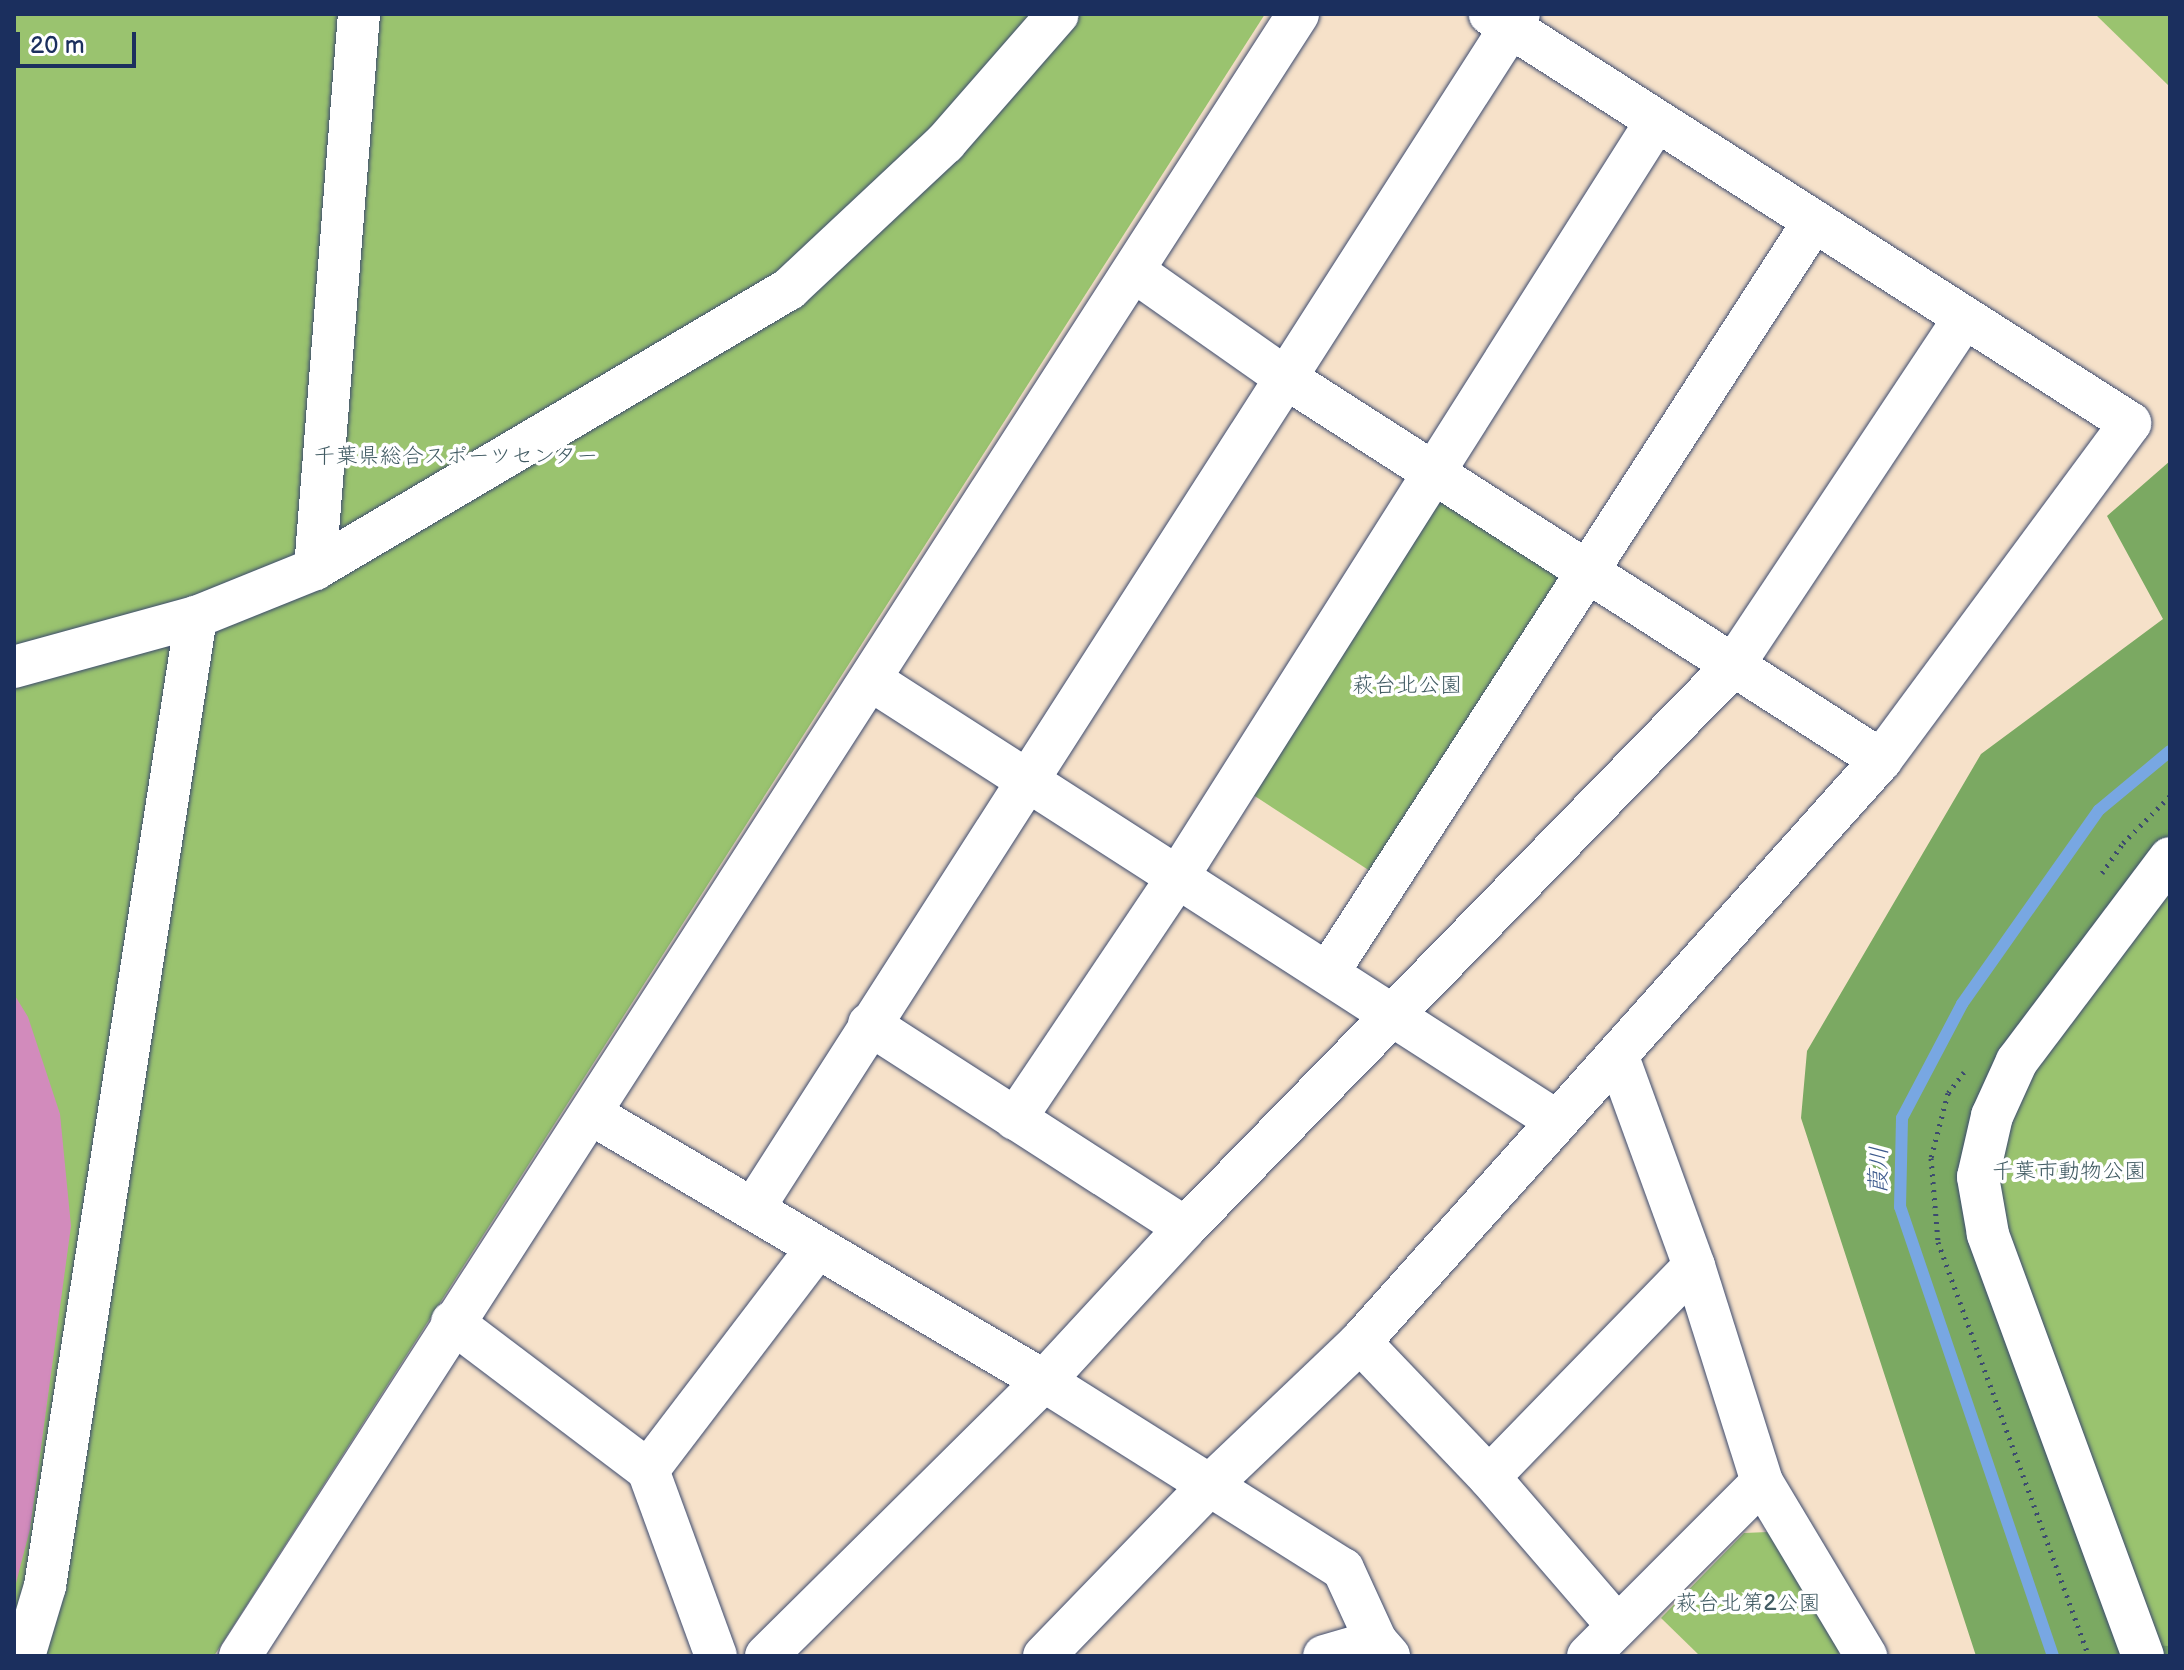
<!DOCTYPE html>
<html>
<head>
<meta charset="utf-8">
<style>
	body { margin:0 }
	#map { position:relative; width:2184px; height:1670px; overflow:hidden; background:#f6e1c9; font-family:"Balsamiq Sans","Klee One",sans-serif }
	div>[style] { position:absolute }
	.green>* { inset:0; background:#9ac36f; transform-origin:0 0 }
	.forest>* { inset:0; background:#7ba962 }
	.stream>* { height:12px; margin:-6px; padding:0 6px; transform-origin:6px; border-radius:6px; background:#78a7e2 }
	.building>* { inset:0; background:#d28bbc }
	.path>* { height:5px; margin-top:-2.5px; transform-origin:0; background:repeating-linear-gradient(90deg,#3c4a6e 0 2px,transparent 0 8px) }
	.roads { filter:drop-shadow(0 0 2px #3c4a6e) drop-shadow(0 0 2px #3c4a6e) }
	.minor>* { height:42px; margin:-21px; padding:0 21px; transform-origin:21px; border-radius:21px; background:#fff }
	span { translate:-50% -50%; white-space:nowrap; text-align:center; line-height:1.15; -webkit-text-stroke:7px #fff; paint-order:stroke }
	.park-label { font-size:22px; color:#415b63 }
	.water-label { font-size:24px; color:#3c598c; font-style:italic }
	.frame { position:absolute; inset:0; border:16px solid #1b2f5e; pointer-events:none }
	.scale { position:absolute; left:16px; top:32px; width:120px; height:36px; box-sizing:border-box; border:4px solid #1b2f5e; border-top:0; padding-left:10px; font-size:24px; line-height:28px; white-space:nowrap; color:#1b2f5e; -webkit-text-stroke:6px #fff; paint-order:stroke }
</style>
</head>
<body>
<div id="map">
	<div class="green">
		<i style="clip-path:polygon(14px 14px,1265px 14px,214px 1656px,14px 1656px)"></i>
		<i style="clip-path:polygon(2095px 14px,2170px 14px,2170px 87px)"></i>
		<i style="left:1440px;top:499px;width:148px;height:350px;rotate:33deg"></i>
		<i style="clip-path:polygon(2170px 801px,2170px 1656px,2125px 1656px,1962px 1164px)"></i>
		<i style="clip-path:polygon(1768px 1532px,1838px 1645px,1839px 1656px,1700px 1656px,1661px 1618px,1744px 1533px)"></i>
	</div>
	<div class="forest">
		<i style="clip-path:polygon(2170px 461px,2170px 873px,1969px 1148px,2121px 1644px,2170px 1646px,2170px 1656px,1976px 1656px,1801px 1118px,1807px 1051px,1981px 754px,2163px 619px,2107px 516px)"></i>
	</div>
	<div class="stream">
		<i style="left:2053px;top:1656px;width:474px;rotate:-108.8deg"></i>
		<i style="left:1900px;top:1207px;width:89px;rotate:-88.7deg"></i>
		<i style="left:1902px;top:1118px;width:129px;rotate:-62.2deg"></i>
		<i style="left:1962px;top:1004px;width:237px;rotate:-54.8deg"></i>
		<i style="left:2099px;top:810px;width:92px;rotate:-39.7deg"></i>
	</div>
	<div class="building">
		<i style="clip-path:polygon(14px 994px,28px 1017px,60px 1114px,71px 1226px,30px 1529px,15px 1587px)"></i>
	</div>
	<div class="path">
		<i style="left:2102px;top:873px;width:37px;rotate:-55deg"></i>
		<i style="left:2123px;top:843px;width:66px;rotate:-45deg"></i>
		<i style="left:1964px;top:1072px;width:26px;rotate:127deg"></i>
		<i style="left:1948px;top:1093px;width:67px;rotate:104.7deg"></i>
		<i style="left:1931px;top:1158px;width:84px;rotate:85.2deg"></i>
		<i style="left:1938px;top:1242px;width:441px;rotate:70deg"></i>
	</div>
	<div class="roads">
		<div class="minor">
			<i style="left:1135px;top:272px;width:184px;rotate:35.1deg"></i>
			<i style="left:1286px;top:378px;width:707px;rotate:32.7deg"></i>
			<i style="left:315px;top:569px;width:557px;rotate:-85.47deg"></i>
			<i style="left:14px;top:667px;width:189px;rotate:-15.4deg"></i>
			<i style="left:196px;top:617px;width:128px;rotate:-22deg"></i>
			<i style="left:315px;top:569px;width:551px;rotate:-30.57deg"></i>
			<i style="left:789px;top:289px;width:214px;rotate:-43.1deg"></i>
			<i style="left:945px;top:143px;width:171px;rotate:-48.8deg"></i>
			<i style="left:871px;top:680px;width:813px;rotate:32.75deg"></i>
			<i style="left:1329px;top:971px;width:893px;rotate:-57.11deg"></i>
			<i style="left:869px;top:1024px;width:376px;rotate:32.8deg"></i>
			<i style="left:1618px;top:1057px;width:222px;rotate:70deg"></i>
			<i style="left:1694px;top:1266px;width:226px;rotate:72.5deg"></i>
			<i style="left:1762px;top:1482px;width:203px;rotate:59.1deg"></i>
			<i style="left:593px;top:1115px;width:524px;rotate:30.53deg"></i>
			<i style="left:1044px;top:1381px;width:353px;rotate:32.2deg"></i>
			<i style="left:1343px;top:1569px;width:79px;rotate:65.4deg"></i>
			<i style="left:1376px;top:1641px;width:20px;rotate:49deg"></i>
			<i style="left:1015px;top:1119px;width:290px;rotate:-56.1deg"></i>
			<i style="left:1177px;top:878px;width:894px;rotate:-57.66deg"></i>
			<i style="left:753px;top:1209px;width:1419px;rotate:-57.34deg"></i>
			<i style="left:452px;top:1322px;width:246px;rotate:37.1deg"></i>
			<i style="left:648px;top:1470px;width:198px;rotate:69.9deg"></i>
			<i style="left:1360px;top:1342px;width:187px;rotate:46.3deg"></i>
			<i style="left:1489px;top:1477px;width:194px;rotate:49.2deg"></i>
			<i style="left:648px;top:1470px;width:279px;rotate:-52.7deg"></i>
			<i style="left:1489px;top:1477px;width:294px;rotate:-45.8deg"></i>
			<i style="left:24px;top:1656px;width:73px;rotate:-73.3deg"></i>
			<i style="left:45px;top:1586px;width:981px;rotate:-81.14deg"></i>
			<i style="left:240px;top:1656px;width:1953px;rotate:-57.2deg"></i>
			<i style="left:766px;top:1656px;width:391px;rotate:-44.7deg"></i>
			<i style="left:1044px;top:1381px;width:208px;rotate:-47.3deg"></i>
			<i style="left:1185px;top:1228px;width:785px;rotate:-45.72deg"></i>
			<i style="left:1733px;top:666px;width:418px;rotate:-56.4deg"></i>
			<i style="left:1044px;top:1656px;width:238px;rotate:-45.9deg"></i>
			<i style="left:1210px;top:1485px;width:207px;rotate:-43.6deg"></i>
			<i style="left:1360px;top:1342px;width:781px;rotate:-48.17deg"></i>
			<i style="left:1881px;top:760px;width:419px;rotate:-53.5deg"></i>
			<i style="left:2130px;top:423px;width:760px;rotate:-147.42deg"></i>
			<i style="left:1324px;top:1656px;width:54px;rotate:-16.1deg"></i>
			<i style="left:1588px;top:1656px;width:246px;rotate:-45deg"></i>
			<i style="left:2143px;top:1656px;width:450px;rotate:-110.2deg"></i>
			<i style="left:1988px;top:1234px;width:58px;rotate:-100deg"></i>
			<i style="left:1978px;top:1177px;width:63px;rotate:-77.1deg"></i>
			<i style="left:1992px;top:1116px;width:60px;rotate:-65.6deg"></i>
			<i style="left:2017px;top:1061px;width:254px;rotate:-53deg"></i>
		</div>
	</div>
	<div class="park-label">
		<span style="left:456px;top:457px">千葉県総合スポーツセンター</span>
		<span style="left:1407px;top:686px">萩台北公園</span>
		<span style="left:2069px;top:1172px">千葉市動物公園</span>
		<span style="left:1748px;top:1604px">萩台北第2公園</span>
	</div>
	<div class="water-label">
		<span style="left:1879px;top:1170px;rotate:-89deg">葭川</span>
	</div>
	<div class="frame"></div>
	<div class="scale">20 m</div>
</div>
</body>
</html>
